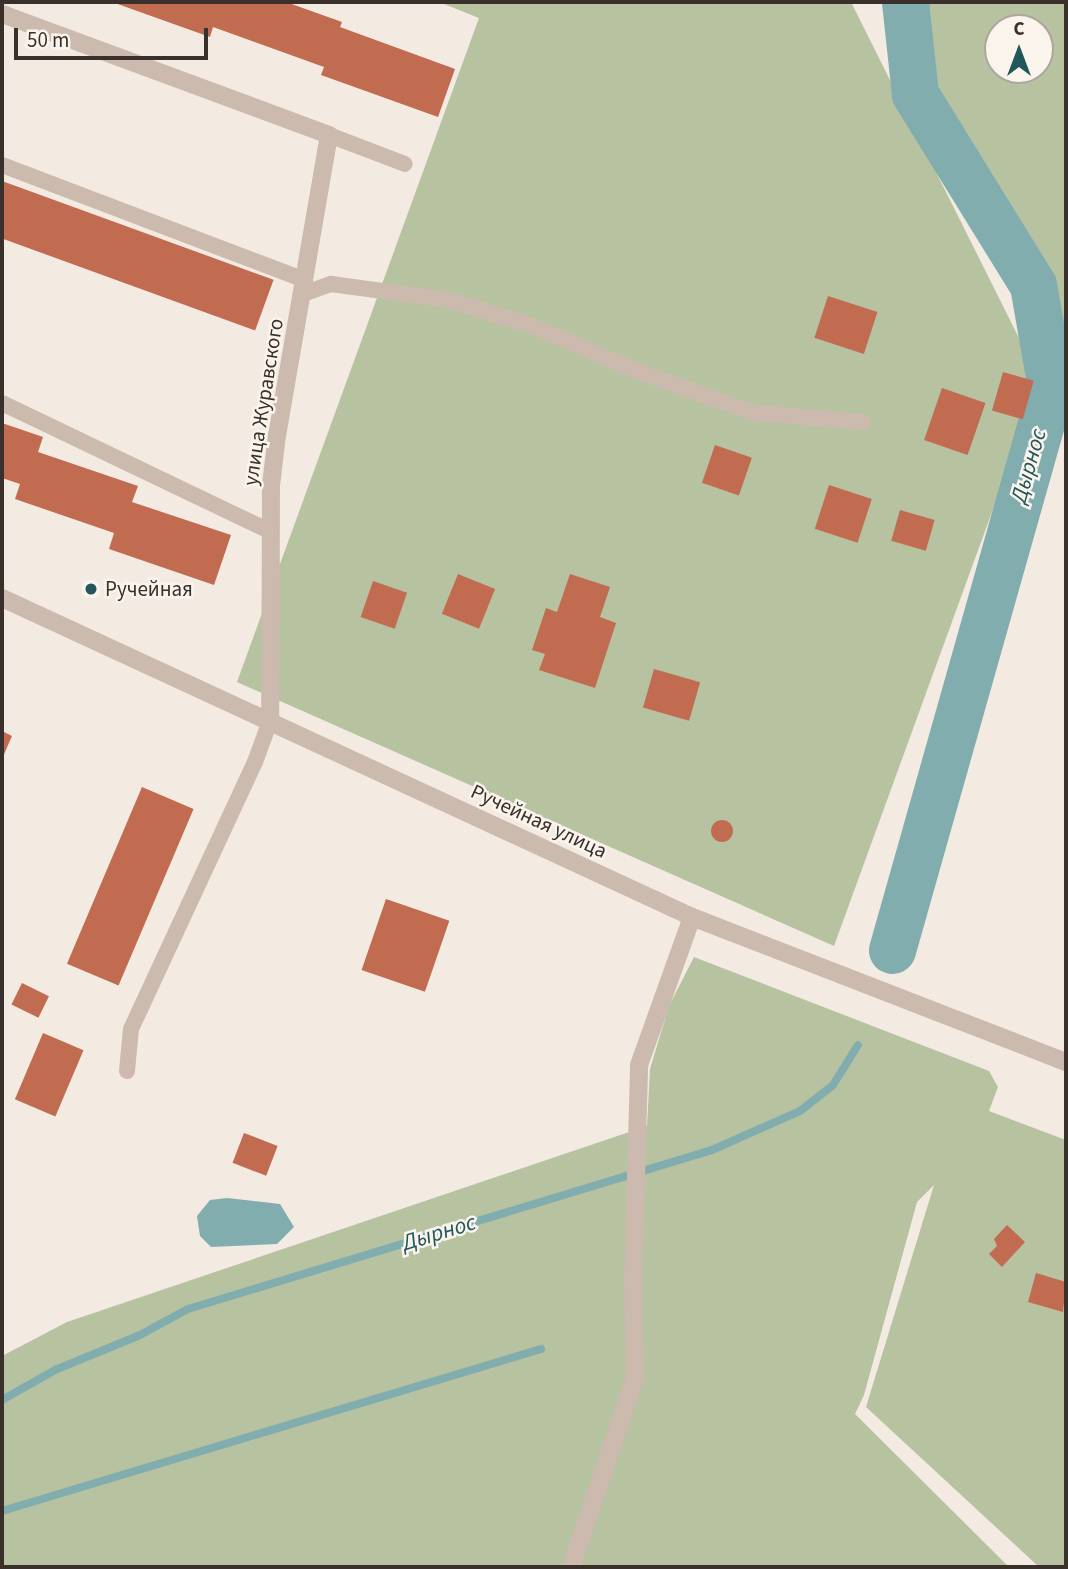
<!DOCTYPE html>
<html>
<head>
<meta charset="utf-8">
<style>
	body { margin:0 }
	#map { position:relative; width:1068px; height:1569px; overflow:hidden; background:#f3eae1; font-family:"Source Sans 3",sans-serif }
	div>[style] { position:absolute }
	.green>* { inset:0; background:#b7c2a1 }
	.water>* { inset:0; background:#81adaf }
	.stream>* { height:8px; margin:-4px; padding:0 4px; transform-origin:4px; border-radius:4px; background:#81adaf }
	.river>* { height:47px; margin:-23.5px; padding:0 23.5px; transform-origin:23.5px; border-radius:23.5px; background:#81adaf }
	.building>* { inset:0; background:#c16b50; transform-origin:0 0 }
	.round { border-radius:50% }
	.service>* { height:16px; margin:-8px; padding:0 8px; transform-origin:8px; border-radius:8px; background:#cbbaad }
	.minor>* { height:18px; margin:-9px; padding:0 9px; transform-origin:9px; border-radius:9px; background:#cbbaad }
	.tertiary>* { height:18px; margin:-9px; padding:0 9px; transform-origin:9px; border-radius:9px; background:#cbbaad }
	.dots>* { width:19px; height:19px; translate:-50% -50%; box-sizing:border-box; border:4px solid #faf4ed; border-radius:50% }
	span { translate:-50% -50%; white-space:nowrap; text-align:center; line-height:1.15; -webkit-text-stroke:5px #faf4ed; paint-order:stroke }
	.street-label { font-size:21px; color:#39302b }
	.poi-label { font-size:21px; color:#39302b }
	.left { translate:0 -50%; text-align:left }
	.water-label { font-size:23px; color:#22565a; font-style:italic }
	.frame { position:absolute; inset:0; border:4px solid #39302b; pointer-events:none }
	.north { position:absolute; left:984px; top:14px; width:70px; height:70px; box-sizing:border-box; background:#faf4ed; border:2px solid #ada69f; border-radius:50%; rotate:0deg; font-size:19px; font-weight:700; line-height:28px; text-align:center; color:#39302b }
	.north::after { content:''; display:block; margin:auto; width:24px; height:32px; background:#22565a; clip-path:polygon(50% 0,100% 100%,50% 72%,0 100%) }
	.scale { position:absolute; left:14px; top:28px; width:194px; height:32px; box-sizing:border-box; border:4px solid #39302b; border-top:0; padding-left:9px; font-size:21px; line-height:24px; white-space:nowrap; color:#39302b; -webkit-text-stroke:5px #faf4ed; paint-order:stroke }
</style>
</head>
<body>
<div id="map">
	<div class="green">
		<i style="clip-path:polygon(439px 2px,851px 2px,1040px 380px,834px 946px,237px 682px,479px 18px)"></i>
		<i style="clip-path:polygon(evenodd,891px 2px,1066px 2px,1066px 380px,1045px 365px,891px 2px,998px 28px,1040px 28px,1040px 70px,998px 70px,998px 28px)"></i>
		<i style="clip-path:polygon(694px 957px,989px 1071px,998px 1087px,989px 1111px,1066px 1140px,1066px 1567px,1039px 1567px,866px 1407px,934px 1185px,917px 1202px,864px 1395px,855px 1414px,1009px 1567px,2px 1567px,2px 1356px,67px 1322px,647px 1126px,650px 1069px,669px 1006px)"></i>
	</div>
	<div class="water">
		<i style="clip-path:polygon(227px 1198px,280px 1204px,294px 1227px,277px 1244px,211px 1247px,200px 1236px,197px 1216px,210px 1200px)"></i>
	</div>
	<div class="stream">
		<i style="left:2px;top:1400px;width:61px;rotate:-29.5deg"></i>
		<i style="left:55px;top:1370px;width:92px;rotate:-22.4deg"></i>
		<i style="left:140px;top:1335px;width:55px;rotate:-28.4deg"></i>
		<i style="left:188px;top:1309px;width:548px;rotate:-16.88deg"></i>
		<i style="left:712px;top:1150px;width:96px;rotate:-23.9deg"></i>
		<i style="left:800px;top:1111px;width:42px;rotate:-38.2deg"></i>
		<i style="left:833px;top:1085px;width:47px;rotate:-58deg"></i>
		<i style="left:2px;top:1511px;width:563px;rotate:-16.73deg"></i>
	</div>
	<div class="river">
		<i style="left:892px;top:950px;width:584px;rotate:-74.2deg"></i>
		<i style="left:1051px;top:388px;width:105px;rotate:-99.9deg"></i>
		<i style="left:1033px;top:285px;width:225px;rotate:-121.7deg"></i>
		<i style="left:915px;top:94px;width:93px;rotate:-96.2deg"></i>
	</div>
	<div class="building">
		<i style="clip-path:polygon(112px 2px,286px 2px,342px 22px,340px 27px,455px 69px,438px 117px,321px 75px,324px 67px,213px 27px,210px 37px)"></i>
		<i style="left:2px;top:181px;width:289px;height:54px;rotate:20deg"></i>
		<i style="left:828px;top:296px;width:52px;height:44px;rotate:18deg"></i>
		<i style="left:1003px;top:372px;width:32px;height:40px;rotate:16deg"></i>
		<i style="left:942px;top:388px;width:46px;height:55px;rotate:19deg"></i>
		<i style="clip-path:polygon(2px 423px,43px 437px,38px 452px,138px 486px,132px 502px,231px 535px,214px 585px,109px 549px,114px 533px,15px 499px,20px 484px,2px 478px)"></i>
		<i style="left:715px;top:445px;width:39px;height:40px;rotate:19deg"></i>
		<i style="left:829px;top:485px;width:45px;height:46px;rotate:18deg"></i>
		<i style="left:900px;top:510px;width:36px;height:32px;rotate:16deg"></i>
		<i style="left:458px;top:574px;width:40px;height:43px;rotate:22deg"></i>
		<i style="clip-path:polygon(570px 574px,610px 587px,600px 617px,616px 623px,595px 688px,539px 670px,545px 654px,532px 650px,546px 608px,557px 612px)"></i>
		<i style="left:373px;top:581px;width:36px;height:38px;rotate:19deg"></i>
		<i style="left:654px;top:669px;width:48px;height:40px;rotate:16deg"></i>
		<i style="clip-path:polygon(2px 731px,12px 736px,2px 759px)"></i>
		<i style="left:142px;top:787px;width:56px;height:192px;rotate:23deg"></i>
		<i class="round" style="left:711px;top:820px;width:22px;height:22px"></i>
		<i style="left:386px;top:899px;width:67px;height:75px;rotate:19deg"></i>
		<i style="left:22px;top:983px;width:30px;height:24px;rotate:26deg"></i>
		<i style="left:43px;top:1033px;width:44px;height:72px;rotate:23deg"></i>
		<i style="left:244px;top:1133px;width:36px;height:32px;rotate:21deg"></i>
		<i style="clip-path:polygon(1007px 1225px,1025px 1242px,1002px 1267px,989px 1254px,997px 1246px,994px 1239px)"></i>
		<i style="clip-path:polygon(1036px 1273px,1066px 1282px,1063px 1312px,1028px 1302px)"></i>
	</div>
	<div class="service">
		<i style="left:329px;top:135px;width:81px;rotate:20.9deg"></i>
		<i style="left:2px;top:165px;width:324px;rotate:20.8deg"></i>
		<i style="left:303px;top:294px;width:30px;rotate:-20deg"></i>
		<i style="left:331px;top:284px;width:120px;rotate:7.7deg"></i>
		<i style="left:450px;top:300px;width:89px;rotate:17.6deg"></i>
		<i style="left:535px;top:327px;width:113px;rotate:23.4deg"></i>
		<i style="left:639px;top:372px;width:123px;rotate:19.5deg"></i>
		<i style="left:755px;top:413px;width:108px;rotate:4.8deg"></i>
		<i style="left:2px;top:403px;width:298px;rotate:25.6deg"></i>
		<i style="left:127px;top:1071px;width:42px;rotate:-84.6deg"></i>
		<i style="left:131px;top:1029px;width:294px;rotate:-65.1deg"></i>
		<i style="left:255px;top:762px;width:44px;rotate:-69.9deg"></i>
	</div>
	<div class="minor">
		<i style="left:2px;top:14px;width:349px;rotate:20.3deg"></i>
		<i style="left:329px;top:135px;width:304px;rotate:99.8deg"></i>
		<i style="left:277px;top:435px;width:50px;rotate:96.8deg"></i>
		<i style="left:271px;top:485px;width:236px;rotate:90.2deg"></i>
		<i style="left:571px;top:1567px;width:200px;rotate:-71.3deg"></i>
		<i style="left:635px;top:1378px;width:93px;rotate:-91.2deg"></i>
		<i style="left:633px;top:1285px;width:220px;rotate:-88.4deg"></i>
		<i style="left:639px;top:1065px;width:157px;rotate:-70.3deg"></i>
	</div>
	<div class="tertiary">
		<i style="left:2px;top:598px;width:760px;rotate:24.81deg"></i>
		<i style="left:692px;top:917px;width:401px;rotate:21.2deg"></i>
	</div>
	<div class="dots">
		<i style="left:91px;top:589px;background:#22565a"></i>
	</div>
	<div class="street-label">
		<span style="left:263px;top:402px;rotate:-81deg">улица Журавского</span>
		<span style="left:539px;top:821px;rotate:25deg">Ручейная улица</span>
	</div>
	<div class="poi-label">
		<span class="left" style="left:105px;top:589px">Ручейная</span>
	</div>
	<div class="water-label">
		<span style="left:1029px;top:466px;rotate:-74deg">Дырнос</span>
		<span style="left:439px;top:1233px;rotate:-17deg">Дырнос</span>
	</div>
	<div class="frame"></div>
	<div class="north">С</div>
	<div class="scale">50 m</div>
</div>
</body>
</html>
